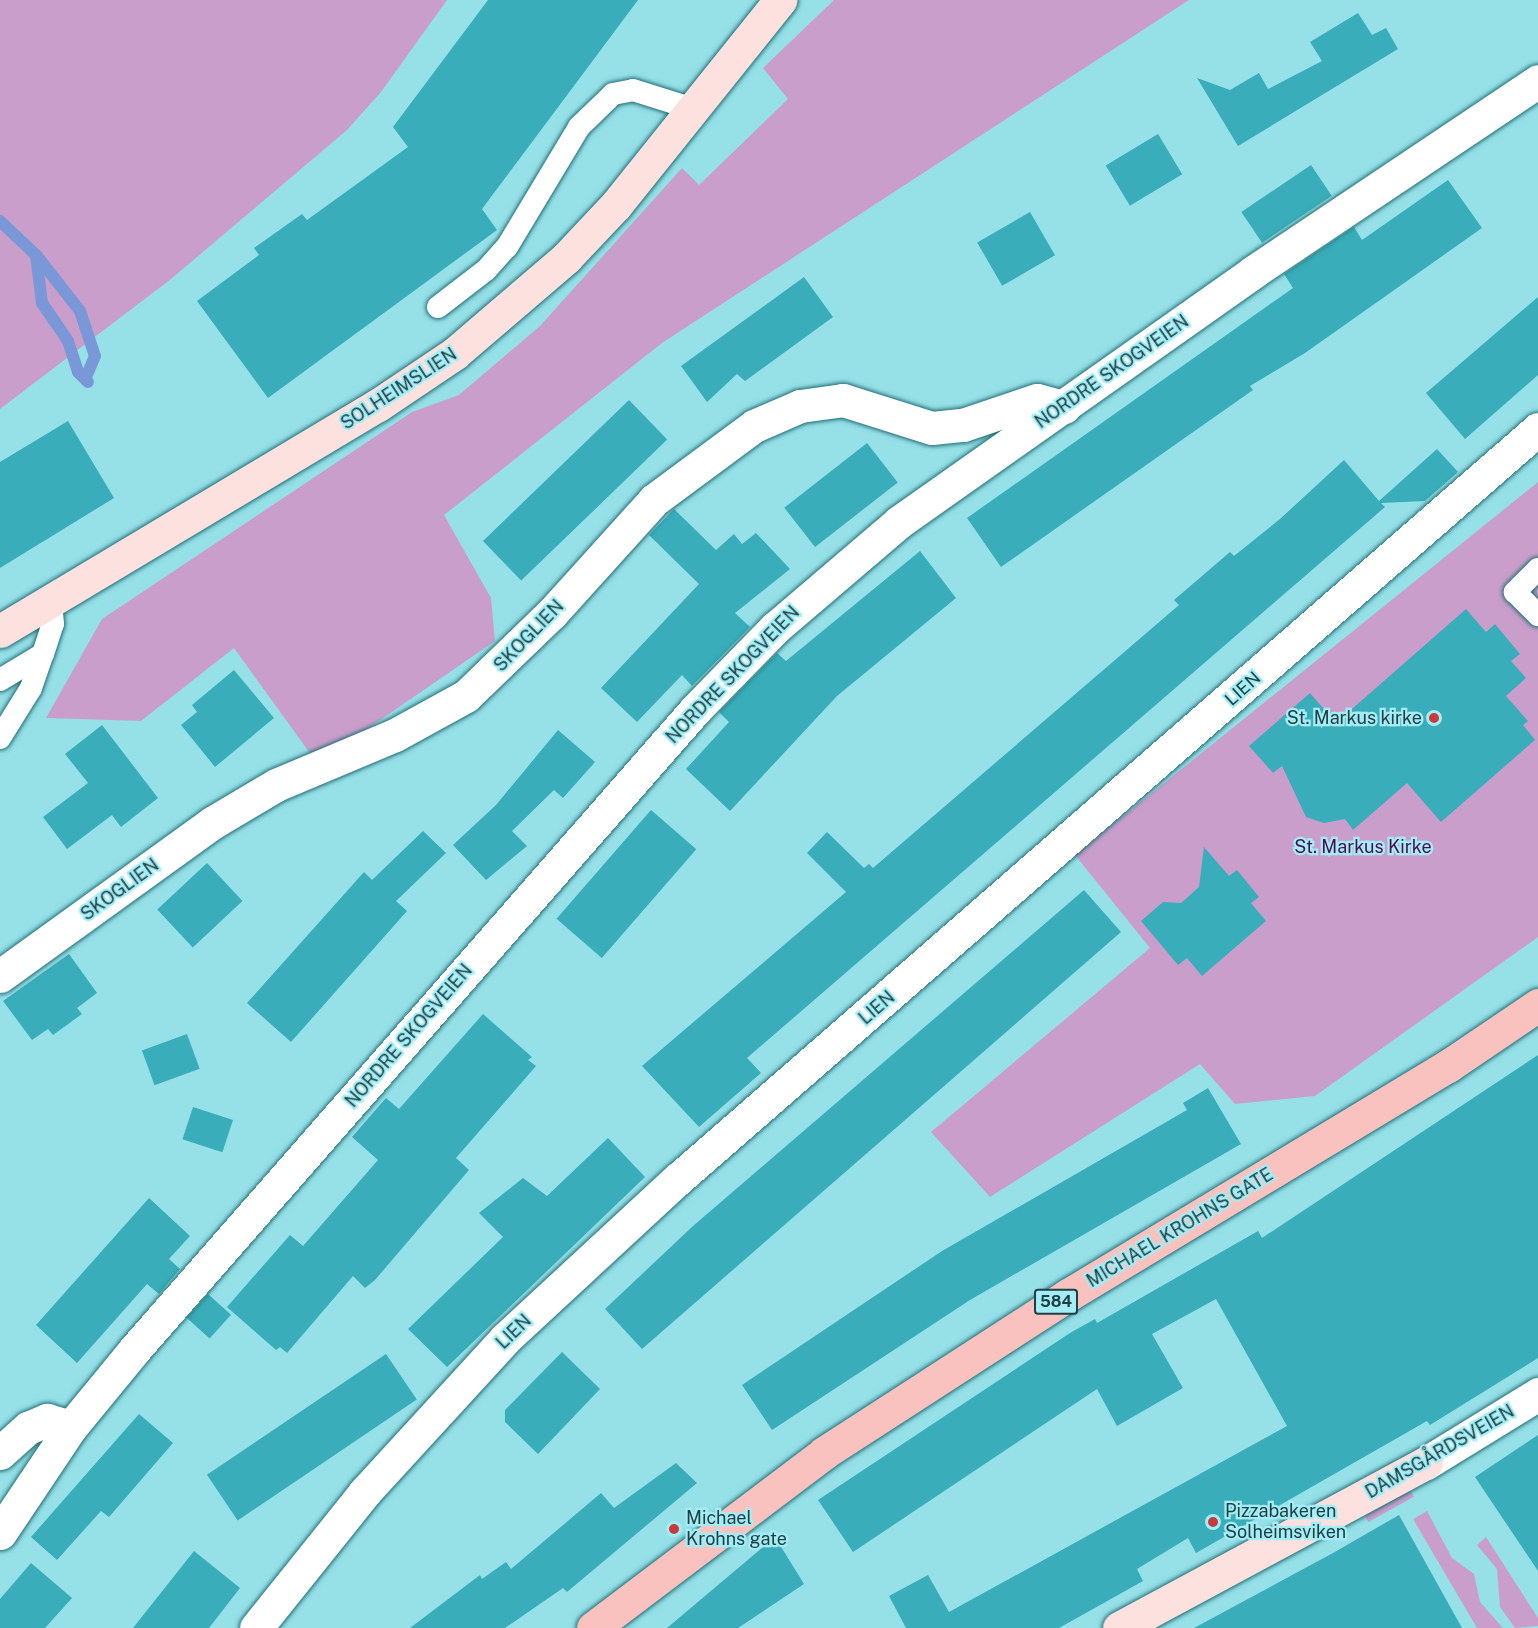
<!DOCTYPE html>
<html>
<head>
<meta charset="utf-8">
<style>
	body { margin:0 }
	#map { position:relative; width:1538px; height:1628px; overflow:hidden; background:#96e0e8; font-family:"Public Sans",sans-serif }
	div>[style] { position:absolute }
	.green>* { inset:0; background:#ca9ecb; transform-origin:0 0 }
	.stream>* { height:12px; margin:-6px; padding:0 6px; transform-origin:6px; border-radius:6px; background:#7a97d8 }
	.building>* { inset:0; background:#39adb9; transform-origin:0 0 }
	.roads { filter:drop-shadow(0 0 2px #226f77) drop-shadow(0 0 2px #226f77) }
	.lane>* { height:22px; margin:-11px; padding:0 11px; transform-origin:11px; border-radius:11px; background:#fff }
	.street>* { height:33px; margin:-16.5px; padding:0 16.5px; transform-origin:16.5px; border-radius:16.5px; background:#fff }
	.secondary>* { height:33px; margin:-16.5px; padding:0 16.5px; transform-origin:16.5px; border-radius:16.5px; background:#fde1de }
	.primary>* { height:33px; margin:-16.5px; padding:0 16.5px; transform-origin:16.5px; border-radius:16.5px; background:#fac2be }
	.dots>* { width:16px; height:16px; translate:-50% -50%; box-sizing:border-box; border:3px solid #a3edf6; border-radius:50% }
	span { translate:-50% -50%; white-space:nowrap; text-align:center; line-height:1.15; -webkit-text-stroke:4.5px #a3edf6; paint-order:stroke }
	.shield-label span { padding:2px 4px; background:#a3edf6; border:2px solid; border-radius:4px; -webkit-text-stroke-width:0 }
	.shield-label { font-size:16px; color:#203f42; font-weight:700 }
	.street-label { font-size:18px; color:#203f42 }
	.poi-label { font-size:18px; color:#203f42 }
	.right { translate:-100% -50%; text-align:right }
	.left { translate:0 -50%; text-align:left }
	.park-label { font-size:18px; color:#4f0b54 }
</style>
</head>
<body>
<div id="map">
	<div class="green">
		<i style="clip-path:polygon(0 0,447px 0,381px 92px,347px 130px,171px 279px,0 409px)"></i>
		<i style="clip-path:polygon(834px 0,1189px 0,662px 343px,444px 515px,491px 598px,495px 641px,354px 738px,312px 756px,234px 648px,141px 721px,46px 718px,102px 619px,412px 412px,459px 395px,540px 326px,682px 168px,699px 185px,788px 99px,763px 68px)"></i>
		<i style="clip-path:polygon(1538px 482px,1538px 937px,1315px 1096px,1235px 1104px,1200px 1064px,990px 1197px,931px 1132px,1150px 948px,1075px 855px)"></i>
		<i style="left:1409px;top:1488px;width:10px;height:52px;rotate:61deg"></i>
		<i style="clip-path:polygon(1427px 1511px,1452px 1558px,1474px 1574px,1480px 1602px,1503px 1628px,1477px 1628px,1413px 1519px)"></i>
		<i style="clip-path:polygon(1486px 1537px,1538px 1618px,1538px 1626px,1515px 1628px,1500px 1607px,1497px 1569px,1477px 1545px)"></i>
	</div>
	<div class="stream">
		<i style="left:0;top:221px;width:50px;rotate:43.4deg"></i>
		<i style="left:36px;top:255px;width:48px;rotate:82.9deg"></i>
		<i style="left:42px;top:303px;width:46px;rotate:55.6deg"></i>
		<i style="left:68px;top:341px;width:33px;rotate:72deg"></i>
		<i style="left:78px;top:372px;width:14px;rotate:45deg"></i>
		<i style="left:37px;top:256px;width:70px;rotate:52deg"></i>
		<i style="left:80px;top:311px;width:47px;rotate:71.6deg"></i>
		<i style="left:95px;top:356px;width:25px;rotate:113deg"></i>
	</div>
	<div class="building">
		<i style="clip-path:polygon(488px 0,638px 0,482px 209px,497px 230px,268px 398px,197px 301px,259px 255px,254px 248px,302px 214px,307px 220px,408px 147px,393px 127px)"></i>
		<i style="clip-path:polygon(1358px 13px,1372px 35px,1386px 28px,1398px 49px,1238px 146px,1197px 78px,1230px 90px,1259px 73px,1268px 89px,1322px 61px,1310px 42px)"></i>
		<i style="left:1158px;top:134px;width:47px;height:61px;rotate:59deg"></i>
		<i style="left:1311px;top:165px;width:37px;height:84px;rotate:56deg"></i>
		<i style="clip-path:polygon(1448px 180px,1482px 228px,1305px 353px,1250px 386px,1253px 390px,1001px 567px,967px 518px,1293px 288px,1284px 274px,1354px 227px,1362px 240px)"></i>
		<i style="left:1030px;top:212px;width:50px;height:61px;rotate:60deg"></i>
		<i style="clip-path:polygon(804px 277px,833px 317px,745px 381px,737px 374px,707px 402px,681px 366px)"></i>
		<i style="clip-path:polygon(1538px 297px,1538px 375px,1465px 439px,1426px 393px)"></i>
		<i style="left:629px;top:400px;width:55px;height:203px;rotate:46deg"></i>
		<i style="clip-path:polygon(68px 421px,114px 498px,0 568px,0 462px)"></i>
		<i style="left:867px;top:443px;width:50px;height:105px;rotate:52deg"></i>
		<i style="clip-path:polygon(1437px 449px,1458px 472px,1425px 501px,1381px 503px,1385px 507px,747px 1058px,761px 1073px,699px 1127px,642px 1066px,846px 892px,807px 853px,827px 832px,864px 868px,869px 864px,873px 868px,1179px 605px,1174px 600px,1230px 552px,1234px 556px,1280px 519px,1344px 460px,1379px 501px)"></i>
		<i style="clip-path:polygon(674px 509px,716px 550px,734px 534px,742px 544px,756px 533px,790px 569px,735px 613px,750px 627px,692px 686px,682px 675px,637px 722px,601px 688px,699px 584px,649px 535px)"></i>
		<i style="clip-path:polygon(920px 551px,956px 598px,837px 696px,730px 811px,686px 769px,729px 722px,719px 712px,777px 653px,786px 661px)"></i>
		<i style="clip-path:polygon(1466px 609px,1486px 632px,1495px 624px,1520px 654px,1511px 661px,1526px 678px,1506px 696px,1528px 721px,1523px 725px,1535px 740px,1441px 822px,1407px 783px,1353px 830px,1345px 819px,1324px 823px,1306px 817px,1282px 766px,1273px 773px,1249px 746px,1310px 693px,1336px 723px)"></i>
		<i style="clip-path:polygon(234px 670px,274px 718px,215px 767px,181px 725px,197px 712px,192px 705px)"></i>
		<i style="clip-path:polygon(102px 725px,158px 798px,121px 827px,112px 815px,67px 849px,43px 817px,88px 783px,65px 754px)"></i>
		<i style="clip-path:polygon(558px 730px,595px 762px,563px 798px,554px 790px,512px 831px,527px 846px,486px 880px,453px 845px,496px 805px)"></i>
		<i style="left:651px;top:810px;width:60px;height:144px;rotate:41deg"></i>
		<i style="clip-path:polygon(423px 831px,446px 853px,396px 901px,407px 911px,291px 1042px,247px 1003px,364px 872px,372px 880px)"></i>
		<i style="clip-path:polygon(1204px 847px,1229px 876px,1237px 870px,1259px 897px,1251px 903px,1266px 921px,1202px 976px,1187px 958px,1178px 965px,1141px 921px,1163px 902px,1181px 903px,1199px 887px)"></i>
		<i style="left:207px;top:863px;width:52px;height:68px;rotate:47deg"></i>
		<i style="clip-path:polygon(1084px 890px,1121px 932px,642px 1349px,605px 1309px,693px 1226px)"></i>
		<i style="clip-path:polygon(69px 954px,97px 993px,77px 1008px,82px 1014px,53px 1035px,48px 1029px,32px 1040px,3px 1001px)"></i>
		<i style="clip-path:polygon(483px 1014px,532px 1057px,528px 1060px,536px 1066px,456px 1158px,469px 1170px,375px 1280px,365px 1288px,353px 1276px,287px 1353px,280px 1347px,276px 1350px,227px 1307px,290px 1235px,303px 1246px,378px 1160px,352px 1137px,386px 1098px,399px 1109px)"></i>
		<i style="left:187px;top:1034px;width:37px;height:48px;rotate:70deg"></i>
		<i style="clip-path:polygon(1538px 1055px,1538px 1358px,1430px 1425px,1427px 1421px,1196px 1553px,1188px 1538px,1137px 1569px,1143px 1581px,1059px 1628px,906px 1628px,889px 1596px,928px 1575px,949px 1612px,1287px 1426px,1216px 1299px,1152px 1334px,1183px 1388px,1117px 1426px,1097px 1389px,853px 1552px,818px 1500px,1070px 1333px,1095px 1319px,1097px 1323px,1258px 1231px,1262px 1238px)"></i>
		<i style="clip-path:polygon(1208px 1088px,1241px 1144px,970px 1300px,772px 1430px,742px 1385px,942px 1251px,1187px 1110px,1183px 1103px)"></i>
		<i style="left:193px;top:1107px;width:42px;height:34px;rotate:18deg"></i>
		<i style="clip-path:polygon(608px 1138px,645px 1177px,447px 1367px,408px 1329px,503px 1237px,479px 1213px,523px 1178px,547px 1196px)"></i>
		<i style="clip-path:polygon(149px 1198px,190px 1236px,169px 1259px,180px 1269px,159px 1294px,147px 1284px,77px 1363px,36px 1325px)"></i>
		<i style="left:208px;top:1294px;width:31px;height:32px;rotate:42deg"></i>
		<i style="clip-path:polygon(562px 1352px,600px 1389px,538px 1454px,505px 1422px,505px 1410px)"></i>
		<i style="left:386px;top:1354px;width:55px;height:216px;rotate:56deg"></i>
		<i style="clip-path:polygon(139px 1414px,173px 1443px,109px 1517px,101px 1511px,57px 1560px,31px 1537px)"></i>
		<i style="clip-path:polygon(1538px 1435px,1538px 1571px,1475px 1477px)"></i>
		<i style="clip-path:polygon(676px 1463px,697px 1483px,567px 1592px,563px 1588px,505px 1628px,410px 1628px,480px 1575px,482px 1579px,506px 1562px,511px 1569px,601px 1493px,614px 1508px)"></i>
		<i style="clip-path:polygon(1399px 1515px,1462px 1628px,1194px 1628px,1333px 1553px)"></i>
		<i style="clip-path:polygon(775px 1537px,804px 1584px,738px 1628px,667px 1628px)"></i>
		<i style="clip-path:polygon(194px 1551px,240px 1588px,209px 1628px,133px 1628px)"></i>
		<i style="clip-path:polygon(31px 1563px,72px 1598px,45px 1628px,0 1628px,0 1599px)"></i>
	</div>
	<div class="roads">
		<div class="lane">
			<i style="left:438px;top:307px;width:61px;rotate:-37.6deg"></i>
			<i style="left:486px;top:270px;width:31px;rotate:-48deg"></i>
			<i style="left:507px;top:247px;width:140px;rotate:-59deg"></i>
			<i style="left:579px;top:127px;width:47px;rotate:-44.1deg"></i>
			<i style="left:613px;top:94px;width:20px;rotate:-11deg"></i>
			<i style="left:633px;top:90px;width:60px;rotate:17.5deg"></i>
			<i style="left:1538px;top:569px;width:33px;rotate:135deg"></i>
			<i style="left:1515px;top:592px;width:33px;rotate:45deg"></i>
			<i style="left:0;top:680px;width:50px;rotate:-31.2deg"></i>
			<i style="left:43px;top:654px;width:32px;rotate:-72deg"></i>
			<i style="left:53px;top:624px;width:22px;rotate:-95deg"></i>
			<i style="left:0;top:738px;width:59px;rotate:-58.2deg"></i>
			<i style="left:31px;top:688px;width:36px;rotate:-71deg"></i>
		</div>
		<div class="street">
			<i style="left:0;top:976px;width:261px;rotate:-35.8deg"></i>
			<i style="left:212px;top:823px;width:74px;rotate:-30.7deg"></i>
			<i style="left:276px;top:785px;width:129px;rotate:-22.8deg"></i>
			<i style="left:395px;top:735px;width:81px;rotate:-28.8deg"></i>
			<i style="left:466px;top:696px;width:120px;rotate:-44deg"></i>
			<i style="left:552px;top:613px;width:152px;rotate:-47.9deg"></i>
			<i style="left:654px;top:500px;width:124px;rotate:-36.5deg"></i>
			<i style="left:754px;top:426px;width:50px;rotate:-23.5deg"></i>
			<i style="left:800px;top:406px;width:43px;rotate:-7.9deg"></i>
			<i style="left:843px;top:400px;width:93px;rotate:17.5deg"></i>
			<i style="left:932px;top:428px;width:31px;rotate:-6deg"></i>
			<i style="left:963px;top:425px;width:78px;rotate:-18.7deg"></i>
			<i style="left:1037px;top:400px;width:28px;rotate:15deg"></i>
			<i style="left:0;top:1453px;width:38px;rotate:-42deg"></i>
			<i style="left:28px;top:1428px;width:21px;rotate:-23deg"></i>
			<i style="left:47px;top:1420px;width:25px;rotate:16deg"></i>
			<i style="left:1426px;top:1463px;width:132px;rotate:-31.6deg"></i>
			<i style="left:0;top:1533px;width:128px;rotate:-56.2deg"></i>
			<i style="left:71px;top:1427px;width:101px;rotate:-50.6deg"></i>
			<i style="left:135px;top:1349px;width:850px;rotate:-48.77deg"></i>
			<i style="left:695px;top:710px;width:115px;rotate:-45.7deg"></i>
			<i style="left:775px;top:628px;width:163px;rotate:-40.5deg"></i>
			<i style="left:899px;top:522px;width:433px;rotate:-35.2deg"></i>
			<i style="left:1253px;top:272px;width:343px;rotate:-33.8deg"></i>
			<i style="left:256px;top:1628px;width:173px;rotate:-51.3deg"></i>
			<i style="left:364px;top:1493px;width:209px;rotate:-47.5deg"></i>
			<i style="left:505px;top:1339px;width:236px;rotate:-42.8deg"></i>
			<i style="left:678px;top:1179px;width:1141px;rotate:-41.09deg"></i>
		</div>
		<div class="secondary">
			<i style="left:0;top:631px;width:440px;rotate:-30.9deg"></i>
			<i style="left:378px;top:405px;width:92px;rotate:-33.9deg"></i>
			<i style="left:454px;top:354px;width:148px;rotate:-40.6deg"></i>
			<i style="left:566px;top:258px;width:73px;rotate:-46.7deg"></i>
			<i style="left:616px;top:205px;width:263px;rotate:-51.3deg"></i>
			<i style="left:1119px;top:1628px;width:349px;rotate:-28.3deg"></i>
		</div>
		<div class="primary">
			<i style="left:593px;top:1628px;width:290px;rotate:-37.1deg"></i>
			<i style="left:824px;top:1453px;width:291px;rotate:-32.9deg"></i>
			<i style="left:1068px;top:1295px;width:444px;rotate:-31.1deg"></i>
			<i style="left:1448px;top:1066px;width:109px;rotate:-34.1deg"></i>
		</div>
	</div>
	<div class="dots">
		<i style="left:1434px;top:718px;background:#c93a3a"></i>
		<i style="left:1213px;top:1522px;background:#c93a3a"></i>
		<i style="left:674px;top:1529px;background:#c93a3a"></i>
	</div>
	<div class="shield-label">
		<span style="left:1056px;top:1302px">584</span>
	</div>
	<div class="street-label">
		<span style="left:1112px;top:372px;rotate:-35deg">NORDRE SKOGVEIEN</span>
		<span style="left:399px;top:389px;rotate:-33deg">SOLHEIMSLIEN</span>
		<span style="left:529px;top:636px;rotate:-46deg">SKOGLIEN</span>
		<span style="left:733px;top:675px;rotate:-46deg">NORDRE SKOGVEIEN</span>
		<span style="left:1243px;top:689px;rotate:-42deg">LIEN</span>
		<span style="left:120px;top:890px;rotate:-36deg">SKOGLIEN</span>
		<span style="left:877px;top:1008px;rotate:-41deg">LIEN</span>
		<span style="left:409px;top:1036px;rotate:-49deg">NORDRE SKOGVEIEN</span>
		<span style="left:1180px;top:1228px;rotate:-31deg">MICHAEL KROHNS GATE</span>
		<span style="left:514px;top:1332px;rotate:-44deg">LIEN</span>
		<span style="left:1440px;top:1452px;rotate:-30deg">DAMSGÅRDSVEIEN</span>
	</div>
	<div class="poi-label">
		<span class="right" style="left:1422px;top:718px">St. Markus kirke</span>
		<span class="left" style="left:1225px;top:1522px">Pizzabakeren<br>Solheimsviken</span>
		<span class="left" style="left:686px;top:1529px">Michael<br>Krohns gate</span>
	</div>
	<div class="park-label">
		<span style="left:1363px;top:847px">St. Markus Kirke</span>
	</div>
</div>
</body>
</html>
